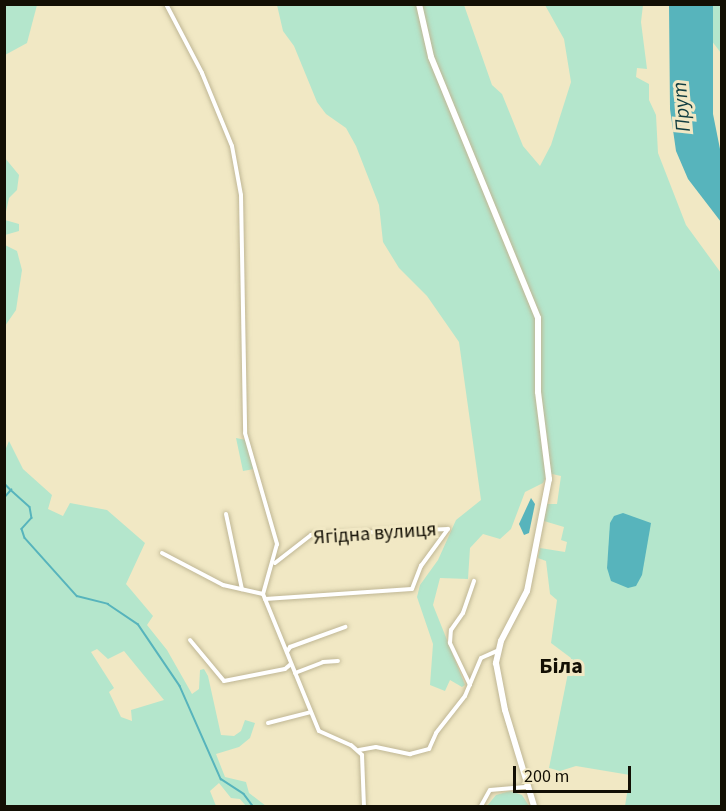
<!DOCTYPE html>
<html>
<head>
<meta charset="utf-8">
<style>
  body { margin:0 }
  #map { position:relative; width:726px; height:811px; overflow:hidden; background:#f1e8c4; font-family:"Source Sans 3",sans-serif }
  div>[style] { position:absolute }
  [style*='--x'] { left:calc(var(--x)*1px); top:calc(var(--y)*1px); width:calc(var(--w)*1px); rotate:calc(var(--a)*1deg) }
  .green>* { inset:0; background:#b4e6cc }
  .water>* { inset:0; background:#57b4bc }
  .stream>* { height:1.5px; margin:-0.75px; padding:0 0.75px; transform-origin:0.75px; border-radius:0.75px; background:#57b4bc }
  .roads { filter:drop-shadow(0 0 2px #bfb694) drop-shadow(0 0 2px #bfb694) }
  .street>* { height:4px; margin:-2px; padding:0 2px; transform-origin:2px; border-radius:2px; background:#fff }
  .secondary>* { height:6px; margin:-3px; padding:0 3px; transform-origin:3px; border-radius:3px; background:#fff }
  span { translate:-50% -50%; white-space:nowrap; text-align:center; line-height:1.15; -webkit-text-stroke:6px #f1e8c4; paint-order:stroke }
  .street-label { font-size:20px; color:#130f04 }
  .water-label { font-size:21px; color:#103d40; font-style:italic }
  .quarter-label { font-size:22px; color:#130f04; font-weight:700 }
  .frame { position:absolute; inset:0; border:6px solid #130f04; pointer-events:none }
  .scale { position:absolute; left:513px; top:766px; width:118px; height:27px; box-sizing:border-box; border:3px solid #130f04; border-top:0; padding-left:8px; font-size:18px; line-height:21px; white-space:nowrap; color:#130f04; -webkit-text-stroke:4px #f1e8c4; paint-order:stroke }
</style>
</head>
<body>
<div id="map">
  <div class="green">
    <i style="clip-path:polygon(5px 4px,37px 5px,27px 43px,5px 55px)"></i>
    <i style="clip-path:polygon(evenodd,277px 5px,464px 5px,492px 85px,502px 94px,523px 146px,540px 166px,551px 145px,571px 82px,564px 39px,545px 5px,643px 5px,641px 22px,647px 69px,637px 68px,636px 77px,649px 84px,649px 100px,656px 115px,658px 153px,686px 225px,721px 273px,721px 806px,625px 806px,630px 775px,576px 766px,560px 771px,549px 768px,571px 658px,551px 643px,557px 600px,550px 594px,546px 561px,538px 558px,540px 548px,565px 552px,567px 542px,561px 540px,564px 527px,544px 521px,547px 504px,557px 504px,561px 476px,548px 473px,543px 483px,525px 492px,511px 529px,500px 539px,483px 534px,470px 548px,468px 579px,440px 578px,433px 605px,465px 685px,462px 687px,450px 680px,445px 691px,430px 685px,433px 644px,417px 597px,420px 585px,438px 560px,456px 520px,481px 500px,459px 342px,427px 296px,399px 268px,383px 242px,379px 205px,356px 146px,346px 128px,326px 114px,317px 102px,294px 46px,283px 31px,277px 5px,609px 548px,642px 575px,607px 568px,609px 548px)"></i>
    <i style="clip-path:polygon(713px 5px,721px 5px,721px 53px,711px 40px)"></i>
    <i style="clip-path:polygon(5px 158px,19px 175px,17px 190px,9px 198px,5px 216px)"></i>
    <i style="clip-path:polygon(5px 220px,19px 224px,19px 231px,5px 235px)"></i>
    <i style="clip-path:polygon(5px 245px,17px 251px,22px 270px,16px 310px,5px 326px)"></i>
    <i style="clip-path:polygon(236px 438px,246px 440px,254px 469px,243px 471px)"></i>
    <i style="clip-path:polygon(evenodd,9px 441px,23px 469px,52px 495px,48px 509px,63px 516px,70px 503px,107px 510px,145px 543px,126px 584px,153px 616px,147px 625px,167px 650px,192px 694px,199px 689px,200px 670px,204px 669px,208px 676px,221px 735px,234px 736px,241px 731px,245px 720px,255px 723px,250px 738px,239px 747px,216px 754px,225px 777px,246px 782px,249px 793px,266px 806px,246px 806px,240px 799px,231px 798px,219px 783px,210px 791px,216px 806px,5px 806px,4px 453px,9px 441px,97px 649px,108px 659px,124px 651px,164px 700px,131px 710px,132px 721px,121px 717px,109px 692px,114px 688px,91px 652px,97px 649px)"></i>
    <i style="clip-path:polygon(510px 791px,522px 795px,529px 806px,487px 806px,496px 795px)"></i>
  </div>
  <div class="water">
    <i style="clip-path:polygon(669px 5px,713px 5px,713px 114px,721px 154px,721px 222px,688px 179px,676px 151px,670px 109px)"></i>
    <i style="clip-path:polygon(531px 498px,535px 504px,529px 533px,524px 535px,519px 524px)"></i>
    <i style="clip-path:polygon(623px 513px,651px 523px,642px 575px,636px 586px,628px 588px,611px 581px,607px 568px,610px 523px,614px 516px)"></i>
  </div>
  <div class="stream">
    <i style="--x:4;--y:483;--w:8;--a:45"></i>
    <i style="--x:4;--y:498;--w:11;--a:-49"></i>
    <i style="--x:11;--y:490;--w:25;--a:42"></i>
    <i style="--x:30;--y:507;--w:11;--a:80"></i>
    <i style="--x:32;--y:518;--w:15;--a:132"></i>
    <i style="--x:22;--y:529;--w:9;--a:72"></i>
    <i style="--x:25;--y:538;--w:78;--a:48.1"></i>
    <i style="--x:77;--y:596;--w:32;--a:14"></i>
    <i style="--x:108;--y:604;--w:36;--a:34"></i>
    <i style="--x:138;--y:624;--w:75;--a:55.9"></i>
    <i style="--x:180;--y:686;--w:102;--a:66.2"></i>
    <i style="--x:221;--y:779;--w:27;--a:33"></i>
    <i style="--x:244;--y:794;--w:15;--a:53"></i>
  </div>
  <div class="roads">
    <div class="street">
      <i style="--x:166;--y:4;--w:78;--a:62.4"></i>
      <i style="--x:202;--y:73;--w:79;--a:67.7"></i>
      <i style="--x:232;--y:146;--w:50;--a:79.6"></i>
      <i style="--x:241;--y:195;--w:238;--a:89"></i>
      <i style="--x:245;--y:433;--w:116;--a:73.9"></i>
      <i style="--x:277;--y:544;--w:52;--a:105.6"></i>
      <i style="--x:263;--y:594;--w:148;--a:67.8"></i>
      <i style="--x:319;--y:731;--w:35;--a:24"></i>
      <i style="--x:351;--y:745;--w:15;--a:42"></i>
      <i style="--x:362;--y:755;--w:51;--a:87.8"></i>
      <i style="--x:226;--y:514;--w:77;--a:78"></i>
      <i style="--x:162;--y:553;--w:69;--a:27.7"></i>
      <i style="--x:223;--y:585;--w:41;--a:12.7"></i>
      <i style="--x:275;--y:563;--w:46;--a:-37.9"></i>
      <i style="--x:311;--y:535;--w:137;--a:-2.5"></i>
      <i style="--x:265;--y:599;--w:147;--a:-3.9"></i>
      <i style="--x:412;--y:589;--w:25;--a:-69"></i>
      <i style="--x:421;--y:566;--w:46;--a:-53.9"></i>
      <i style="--x:190;--y:640;--w:53;--a:50.3"></i>
      <i style="--x:224;--y:681;--w:62;--a:-11.1"></i>
      <i style="--x:285;--y:669;--w:8;--a:-40"></i>
      <i style="--x:287;--y:652;--w:6;--a:-59"></i>
      <i style="--x:290;--y:647;--w:59;--a:-20"></i>
      <i style="--x:295;--y:673;--w:30;--a:-21"></i>
      <i style="--x:323;--y:662;--w:15;--a:-4"></i>
      <i style="--x:470;--y:685;--w:47;--a:-115.5"></i>
      <i style="--x:450;--y:643;--w:13;--a:-86"></i>
      <i style="--x:451;--y:630;--w:21;--a:-55"></i>
      <i style="--x:463;--y:613;--w:34;--a:-71"></i>
      <i style="--x:268;--y:723;--w:44;--a:-14.3"></i>
      <i style="--x:359;--y:750;--w:17;--a:-10"></i>
      <i style="--x:376;--y:747;--w:35;--a:12"></i>
      <i style="--x:410;--y:754;--w:20;--a:-15"></i>
      <i style="--x:429;--y:749;--w:17;--a:-66"></i>
      <i style="--x:436;--y:733;--w:47;--a:-51.9"></i>
      <i style="--x:465;--y:696;--w:41;--a:-67.2"></i>
      <i style="--x:481;--y:658;--w:17;--a:-24"></i>
      <i style="--x:481;--y:806;--w:18;--a:-61"></i>
      <i style="--x:490;--y:790;--w:38;--a:-5"></i>
    </div>
    <div class="secondary">
      <i style="--x:419;--y:4;--w:54;--a:77.2"></i>
      <i style="--x:431;--y:57;--w:282;--a:67.7"></i>
      <i style="--x:538;--y:318;--w:74;--a:90"></i>
      <i style="--x:538;--y:392;--w:88;--a:82.8"></i>
      <i style="--x:549;--y:479;--w:114;--a:101.1"></i>
      <i style="--x:527;--y:591;--w:56;--a:117.5"></i>
      <i style="--x:501;--y:641;--w:23;--a:103"></i>
      <i style="--x:496;--y:663;--w:48;--a:79.2"></i>
      <i style="--x:505;--y:710;--w:100;--a:73.2"></i>
    </div>
  </div>
  <div class="street-label">
    <span style="left:375px;top:534px;rotate:-4deg">Ягідна вулиця</span>
  </div>
  <div class="water-label">
    <span style="left:681px;top:107px;rotate:-95deg">Прут</span>
  </div>
  <div class="quarter-label">
    <span style="left:561px;top:667px">Біла</span>
  </div>
  <div class="frame"></div>
  <div class="scale">200 m</div>
</div>
</body>
</html>
